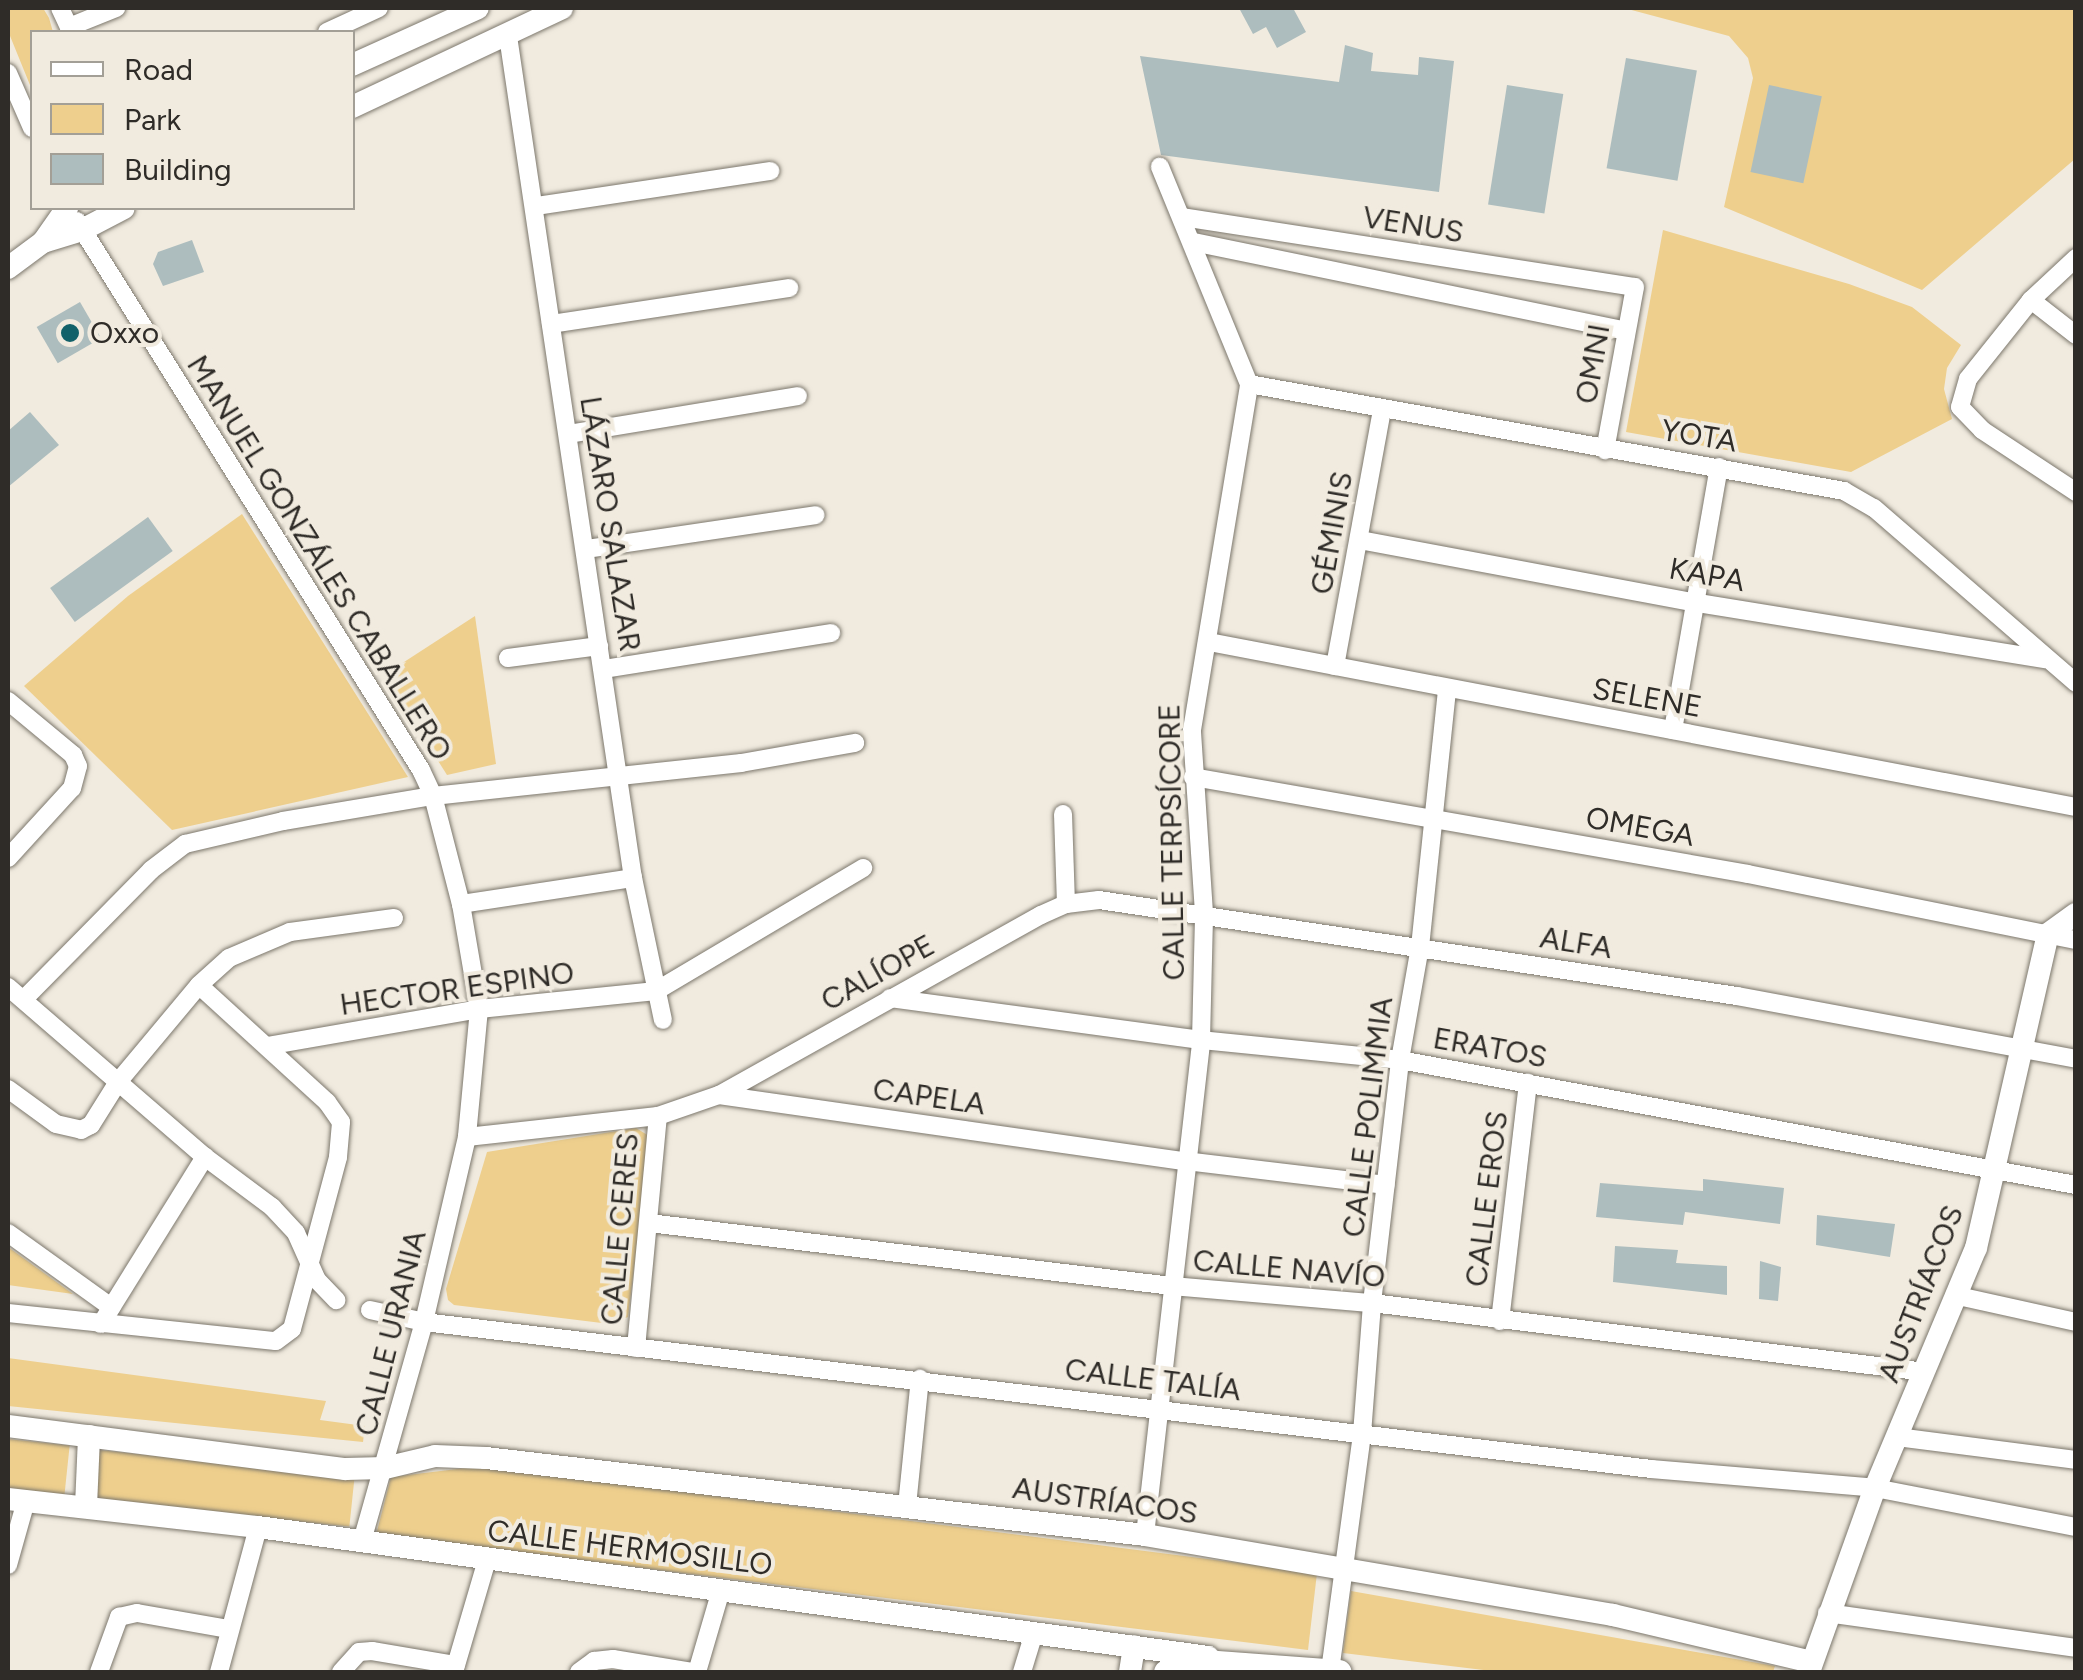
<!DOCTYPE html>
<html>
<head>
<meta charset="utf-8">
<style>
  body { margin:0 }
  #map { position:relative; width:2083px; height:1680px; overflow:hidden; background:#f1ebdf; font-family:Figtree,sans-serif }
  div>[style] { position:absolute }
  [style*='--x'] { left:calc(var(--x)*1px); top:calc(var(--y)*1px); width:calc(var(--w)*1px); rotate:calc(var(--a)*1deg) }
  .green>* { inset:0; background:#eecf8d; transform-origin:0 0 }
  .building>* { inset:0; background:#adbdbe; transform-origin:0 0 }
  .roads { filter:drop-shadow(0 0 2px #7c776c) drop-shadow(0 0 2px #7c776c) }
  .minor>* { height:18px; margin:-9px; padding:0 9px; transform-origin:9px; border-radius:9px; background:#fff }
  .tertiary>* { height:22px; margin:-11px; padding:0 11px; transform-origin:11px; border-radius:11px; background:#fff }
  .secondary>* { height:25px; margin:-12.5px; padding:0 12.5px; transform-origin:12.5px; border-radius:12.5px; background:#fff }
  .dots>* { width:28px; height:28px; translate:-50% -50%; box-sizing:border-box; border:5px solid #f1ebdf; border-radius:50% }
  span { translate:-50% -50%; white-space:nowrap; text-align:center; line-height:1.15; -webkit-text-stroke:8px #f1ebdf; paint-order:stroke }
  .street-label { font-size:30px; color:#2f2c28 }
  .poi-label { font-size:30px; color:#2f2c28 }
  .left { translate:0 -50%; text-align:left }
  .frame { position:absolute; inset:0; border:10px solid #2f2c28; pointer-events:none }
  .legend { position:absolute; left:30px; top:30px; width:325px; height:180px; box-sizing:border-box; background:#f1ebdf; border:2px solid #a39f96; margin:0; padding:12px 18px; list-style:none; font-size:30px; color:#2f2c28 }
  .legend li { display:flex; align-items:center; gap:20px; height:50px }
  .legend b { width:50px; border:2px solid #a39f96 }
</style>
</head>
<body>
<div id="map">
  <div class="green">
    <i style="clip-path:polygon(8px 8px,43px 8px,49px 18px,53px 32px,32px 32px,32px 90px,8px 31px)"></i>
    <i style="clip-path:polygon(1624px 8px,2075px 8px,2075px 159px,1922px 290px,1724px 207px,1753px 78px,1748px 58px,1729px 36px)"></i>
    <i style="clip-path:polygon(1663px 230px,1849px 284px,1912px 307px,1961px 345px,1947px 368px,1944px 389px,1952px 419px,1851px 472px,1626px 432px)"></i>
    <i style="clip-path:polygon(242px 514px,408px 777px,172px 830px,24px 686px,128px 596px)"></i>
    <i style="clip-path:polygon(475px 616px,496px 764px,447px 775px,384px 675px)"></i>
    <i style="clip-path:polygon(636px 1128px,649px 1136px,649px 1144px,628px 1317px,610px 1324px,454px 1305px,448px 1300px,446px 1289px,487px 1152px)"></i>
    <i style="clip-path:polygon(8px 1247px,73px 1294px,8px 1285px)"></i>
    <i style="clip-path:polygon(8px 1358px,326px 1401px,320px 1420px,365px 1426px,363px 1442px,8px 1406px)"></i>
    <i style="left:8px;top:1439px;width:62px;height:51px;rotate:6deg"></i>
    <i style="left:99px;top:1450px;width:257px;height:50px;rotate:6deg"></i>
    <i style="clip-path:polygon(482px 1466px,1317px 1573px,1308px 1650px,376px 1535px,391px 1477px)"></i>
    <i style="clip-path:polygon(1351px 1591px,1775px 1666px,1773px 1672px,1500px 1672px,1343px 1653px)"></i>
  </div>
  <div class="building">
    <i style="clip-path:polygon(1239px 8px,1293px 8px,1306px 32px,1277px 48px,1266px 27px,1253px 34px)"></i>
    <i style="clip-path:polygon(1345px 45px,1373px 53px,1371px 71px,1418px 75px,1419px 57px,1454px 61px,1439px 192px,1161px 155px,1140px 56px,1339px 82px)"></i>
    <i style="left:1626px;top:58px;width:72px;height:112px;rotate:10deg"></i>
    <i style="left:1507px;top:85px;width:57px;height:121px;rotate:9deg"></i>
    <i style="left:1769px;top:85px;width:54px;height:89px;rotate:12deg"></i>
    <i style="clip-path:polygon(192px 240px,204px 272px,163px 286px,153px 264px,158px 252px)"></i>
    <i style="left:80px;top:302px;width:42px;height:50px;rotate:60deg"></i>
    <i style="clip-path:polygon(30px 412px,59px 445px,8px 487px,8px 431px)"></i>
    <i style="left:148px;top:517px;width:42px;height:121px;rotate:54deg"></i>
    <i style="clip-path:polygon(1703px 1179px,1784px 1188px,1780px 1224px,1685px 1212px,1683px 1225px,1596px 1217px,1600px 1183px,1703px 1191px)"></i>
    <i style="clip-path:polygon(1817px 1215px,1895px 1224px,1890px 1257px,1816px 1245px)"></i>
    <i style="clip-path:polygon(1615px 1246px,1678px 1250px,1676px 1263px,1727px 1266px,1727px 1295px,1613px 1282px)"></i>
    <i style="clip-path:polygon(1760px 1261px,1781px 1267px,1778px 1301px,1759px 1299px)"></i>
  </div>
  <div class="roads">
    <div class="minor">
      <i style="--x:60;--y:8;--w:26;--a:65"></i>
      <i style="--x:69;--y:27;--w:51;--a:-22"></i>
      <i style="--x:327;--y:32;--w:57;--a:-24.8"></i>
      <i style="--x:508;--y:36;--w:851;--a:81.56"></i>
      <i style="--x:633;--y:878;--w:145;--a:78.1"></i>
      <i style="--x:8;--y:73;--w:60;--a:66.4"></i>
      <i style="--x:536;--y:206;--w:237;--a:-8.5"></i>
      <i style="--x:1182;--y:217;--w:458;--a:8.8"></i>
      <i style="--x:1635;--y:287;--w:166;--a:100.4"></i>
      <i style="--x:77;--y:221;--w:648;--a:57.93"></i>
      <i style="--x:421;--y:770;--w:29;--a:65"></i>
      <i style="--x:433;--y:796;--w:112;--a:75.5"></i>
      <i style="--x:461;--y:904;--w:107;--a:80.3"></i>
      <i style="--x:479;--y:1009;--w:129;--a:95.4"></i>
      <i style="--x:467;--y:1137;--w:190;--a:103.1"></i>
      <i style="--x:424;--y:1322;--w:228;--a:105.8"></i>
      <i style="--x:1193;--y:242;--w:442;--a:11.6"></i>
      <i style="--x:2076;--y:258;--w:62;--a:137"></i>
      <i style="--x:2031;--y:300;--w:101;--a:128.6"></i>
      <i style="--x:1968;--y:379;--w:29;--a:106"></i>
      <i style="--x:1960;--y:407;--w:32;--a:46"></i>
      <i style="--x:1982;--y:430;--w:113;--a:33.4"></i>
      <i style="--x:2031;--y:300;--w:57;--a:37.9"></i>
      <i style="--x:551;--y:324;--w:241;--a:-8.6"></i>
      <i style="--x:1249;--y:384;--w:605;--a:10.19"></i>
      <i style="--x:1844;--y:491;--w:34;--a:30"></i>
      <i style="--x:1874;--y:508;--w:267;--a:40.9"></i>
      <i style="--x:569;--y:434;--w:232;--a:-9.4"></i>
      <i style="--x:1360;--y:540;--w:344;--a:10.6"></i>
      <i style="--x:1698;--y:603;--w:351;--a:9.2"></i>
      <i style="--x:586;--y:549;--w:232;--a:-8.4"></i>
      <i style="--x:1209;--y:642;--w:883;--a:10.78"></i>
      <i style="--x:508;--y:658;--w:92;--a:-7.5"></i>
      <i style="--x:1335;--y:666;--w:260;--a:-79.6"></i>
      <i style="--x:604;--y:669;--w:230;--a:-9"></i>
      <i style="--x:8;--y:701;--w:85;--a:39.7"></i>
      <i style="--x:73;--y:755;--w:12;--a:66"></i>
      <i style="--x:78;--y:766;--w:23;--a:105"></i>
      <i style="--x:72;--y:788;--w:95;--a:132.4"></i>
      <i style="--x:1673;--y:730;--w:267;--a:-80.1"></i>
      <i style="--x:1193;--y:777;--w:563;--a:9.91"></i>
      <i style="--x:1748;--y:874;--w:335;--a:11.4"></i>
      <i style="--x:1063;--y:814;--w:90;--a:88.1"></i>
      <i style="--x:461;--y:904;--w:174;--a:-8.6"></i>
      <i style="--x:8;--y:987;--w:260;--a:40.8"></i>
      <i style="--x:205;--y:1157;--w:84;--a:36.7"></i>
      <i style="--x:272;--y:1207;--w:35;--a:47"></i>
      <i style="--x:296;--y:1233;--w:51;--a:65.9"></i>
      <i style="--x:317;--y:1280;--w:28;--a:46"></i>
      <i style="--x:890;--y:998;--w:314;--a:7.7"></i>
      <i style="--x:1201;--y:1040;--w:200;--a:5.7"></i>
      <i style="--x:1400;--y:1060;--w:687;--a:10.48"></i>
      <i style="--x:24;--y:999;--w:181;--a:-45.4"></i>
      <i style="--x:151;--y:870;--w:43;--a:-37.4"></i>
      <i style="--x:185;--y:844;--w:101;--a:-13.2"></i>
      <i style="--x:283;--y:821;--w:152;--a:-9.5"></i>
      <i style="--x:433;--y:796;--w:310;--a:-6.1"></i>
      <i style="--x:741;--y:763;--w:116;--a:-10"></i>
      <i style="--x:267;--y:1046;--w:215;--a:-9.9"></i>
      <i style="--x:479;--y:1009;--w:178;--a:-5.8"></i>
      <i style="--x:656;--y:991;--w:241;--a:-30.7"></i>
      <i style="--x:8;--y:1089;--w:59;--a:36.1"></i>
      <i style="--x:56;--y:1124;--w:26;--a:13"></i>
      <i style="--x:81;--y:1130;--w:11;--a:-27"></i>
      <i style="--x:91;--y:1125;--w:51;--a:-57.9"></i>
      <i style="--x:118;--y:1082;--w:126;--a:-50.1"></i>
      <i style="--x:199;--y:985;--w:40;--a:-42"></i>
      <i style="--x:229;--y:958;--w:66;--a:-23.1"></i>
      <i style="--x:290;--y:932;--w:105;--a:-7.7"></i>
      <i style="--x:719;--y:1095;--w:369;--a:-29.2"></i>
      <i style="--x:1041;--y:915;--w:27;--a:-24"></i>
      <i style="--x:1066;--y:904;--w:33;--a:-7"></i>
      <i style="--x:1099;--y:900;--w:645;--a:8.56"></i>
      <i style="--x:1737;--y:996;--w:345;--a:10.5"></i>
      <i style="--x:467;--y:1137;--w:192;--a:-6.3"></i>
      <i style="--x:658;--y:1116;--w:65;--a:-19"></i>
      <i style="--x:719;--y:1095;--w:471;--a:8.1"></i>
      <i style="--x:1185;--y:1161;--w:202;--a:6.8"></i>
      <i style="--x:649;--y:1223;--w:527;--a:6.87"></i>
      <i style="--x:1172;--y:1286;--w:201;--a:4.9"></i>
      <i style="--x:1372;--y:1303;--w:557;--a:7.11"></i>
      <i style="--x:8;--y:1233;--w:127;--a:35.7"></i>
      <i style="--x:1958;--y:1296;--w:121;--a:12.4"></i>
      <i style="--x:370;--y:1310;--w:55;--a:12.5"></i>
      <i style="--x:424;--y:1322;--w:1236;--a:6.83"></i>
      <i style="--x:1651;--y:1469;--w:225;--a:4.8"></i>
      <i style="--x:1875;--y:1488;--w:205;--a:11"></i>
      <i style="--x:8;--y:1313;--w:269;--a:6"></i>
      <i style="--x:276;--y:1341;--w:20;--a:-37"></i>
      <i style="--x:292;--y:1329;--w:178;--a:-75"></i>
      <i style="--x:338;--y:1157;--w:35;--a:-85"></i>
      <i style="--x:341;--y:1122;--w:24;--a:-125"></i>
      <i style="--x:327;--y:1102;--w:173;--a:-137.6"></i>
      <i style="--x:1500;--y:1321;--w:240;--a:-83.3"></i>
      <i style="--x:101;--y:1324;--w:197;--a:-58.1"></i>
      <i style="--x:636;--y:1348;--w:233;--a:-84.6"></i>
      <i style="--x:1897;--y:1437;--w:180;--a:7.3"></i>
      <i style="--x:907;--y:1506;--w:128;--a:-84.2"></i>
      <i style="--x:1145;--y:1535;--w:498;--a:-83.5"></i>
      <i style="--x:1201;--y:1040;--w:127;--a:-88.6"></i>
      <i style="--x:1204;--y:913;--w:183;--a:-93.8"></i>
      <i style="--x:1192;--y:730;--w:351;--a:-80.6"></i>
      <i style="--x:1249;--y:384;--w:235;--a:-112.3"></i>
      <i style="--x:8;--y:1565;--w:66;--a:-74.3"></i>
      <i style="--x:1827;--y:1613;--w:251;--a:8"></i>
      <i style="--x:1330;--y:1671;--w:239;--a:-82.3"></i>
      <i style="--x:1362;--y:1434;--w:131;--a:-85.6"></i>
      <i style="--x:1372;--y:1303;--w:245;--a:-83.4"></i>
      <i style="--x:1400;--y:1060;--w:115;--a:-80"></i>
      <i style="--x:1420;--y:947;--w:258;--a:-84"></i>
      <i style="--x:99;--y:1672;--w:59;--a:-70"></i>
      <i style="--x:119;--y:1617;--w:18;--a:-13"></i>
      <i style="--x:137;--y:1613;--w:92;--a:10"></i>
      <i style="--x:219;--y:1672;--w:150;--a:-74.9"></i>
      <i style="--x:341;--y:1672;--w:27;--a:-48"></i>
      <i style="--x:359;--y:1652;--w:13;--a:-4"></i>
      <i style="--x:372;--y:1651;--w:85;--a:9.5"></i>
      <i style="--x:454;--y:1672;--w:117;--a:-73.6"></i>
      <i style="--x:579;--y:1672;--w:19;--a:-36"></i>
      <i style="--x:594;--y:1661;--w:19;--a:-6"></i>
      <i style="--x:613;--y:1659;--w:80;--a:9.3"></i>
      <i style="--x:697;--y:1672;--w:85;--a:-73.7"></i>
      <i style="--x:1022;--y:1672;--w:41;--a:-72.9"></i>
    </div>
    <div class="tertiary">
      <i style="--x:352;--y:65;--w:138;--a:-24.3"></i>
      <i style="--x:352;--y:107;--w:232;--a:-25.2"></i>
      <i style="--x:43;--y:242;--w:42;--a:-54.8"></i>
      <i style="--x:8;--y:268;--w:44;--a:-36.6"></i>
      <i style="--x:43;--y:242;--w:41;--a:-17.1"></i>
      <i style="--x:82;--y:230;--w:47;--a:-27.6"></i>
      <i style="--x:8;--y:1426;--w:340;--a:7.3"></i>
      <i style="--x:345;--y:1469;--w:40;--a:-1.4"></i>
      <i style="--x:385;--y:1468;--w:51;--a:-13.5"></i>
      <i style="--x:435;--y:1456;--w:51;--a:2.2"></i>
      <i style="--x:486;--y:1458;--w:663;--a:6.66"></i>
      <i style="--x:1145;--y:1535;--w:475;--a:9.7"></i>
      <i style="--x:1613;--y:1615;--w:204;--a:13.3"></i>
      <i style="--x:8;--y:1499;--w:252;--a:6.4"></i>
      <i style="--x:258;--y:1527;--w:959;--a:7.79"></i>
      <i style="--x:86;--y:1506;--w:70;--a:-87.5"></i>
      <i style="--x:1130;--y:1672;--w:26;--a:-81"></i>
      <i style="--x:1809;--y:1672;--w:195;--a:-70.3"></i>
      <i style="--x:1875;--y:1488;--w:260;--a:-67.2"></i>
      <i style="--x:1976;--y:1248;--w:322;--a:-77.1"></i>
      <i style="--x:2048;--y:934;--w:34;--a:-36"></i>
    </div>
    <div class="secondary">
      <i style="--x:1166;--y:1672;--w:26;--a:-25"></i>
      <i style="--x:1190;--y:1661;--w:149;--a:4.2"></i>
    </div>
  </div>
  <div class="dots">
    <i style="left:70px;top:333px;background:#126169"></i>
  </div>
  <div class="street-label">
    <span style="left:1413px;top:225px;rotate:9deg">VENUS</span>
    <span style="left:1593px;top:364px;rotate:-80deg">OMNI</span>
    <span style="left:1699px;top:436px;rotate:9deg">YOTA</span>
    <span style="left:610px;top:524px;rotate:81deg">LÁZARO SALAZAR</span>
    <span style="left:1332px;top:533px;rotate:-80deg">GÉMINIS</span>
    <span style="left:319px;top:558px;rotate:58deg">MANUEL GONZÁLES CABALLERO</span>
    <span style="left:1707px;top:575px;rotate:10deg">KAPA</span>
    <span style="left:1647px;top:698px;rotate:10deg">SELENE</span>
    <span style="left:1640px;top:827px;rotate:10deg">OMEGA</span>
    <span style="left:1172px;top:842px;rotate:-91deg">CALLE TERPSÍCORE</span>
    <span style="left:1576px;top:943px;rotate:9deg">ALFA</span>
    <span style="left:878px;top:973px;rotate:-29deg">CALÍOPE</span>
    <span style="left:457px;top:989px;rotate:-8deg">HECTOR ESPINO</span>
    <span style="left:1490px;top:1048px;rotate:10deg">ERATOS</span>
    <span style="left:929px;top:1097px;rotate:8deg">CAPELA</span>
    <span style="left:1368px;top:1117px;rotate:-83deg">CALLE POLIMMIA</span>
    <span style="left:1487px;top:1199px;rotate:-83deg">CALLE EROS</span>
    <span style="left:620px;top:1229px;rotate:-85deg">CALLE CERES</span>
    <span style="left:1289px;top:1269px;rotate:5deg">CALLE NAVÍO</span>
    <span style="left:1921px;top:1294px;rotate:-69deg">AUSTRÍACOS</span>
    <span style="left:391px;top:1333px;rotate:-76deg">CALLE URANIA</span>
    <span style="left:1153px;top:1380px;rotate:7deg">CALLE TALÍA</span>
    <span style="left:1105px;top:1501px;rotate:8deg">AUSTRÍACOS</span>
    <span style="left:630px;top:1548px;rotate:7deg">CALLE HERMOSILLO</span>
  </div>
  <div class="poi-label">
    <span class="left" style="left:90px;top:333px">Oxxo</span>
  </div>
  <div class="frame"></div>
  <ul class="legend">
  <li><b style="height:12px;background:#fff"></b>Road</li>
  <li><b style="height:28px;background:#eecf8d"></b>Park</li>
  <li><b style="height:28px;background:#adbdbe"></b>Building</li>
  </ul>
</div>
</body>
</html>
